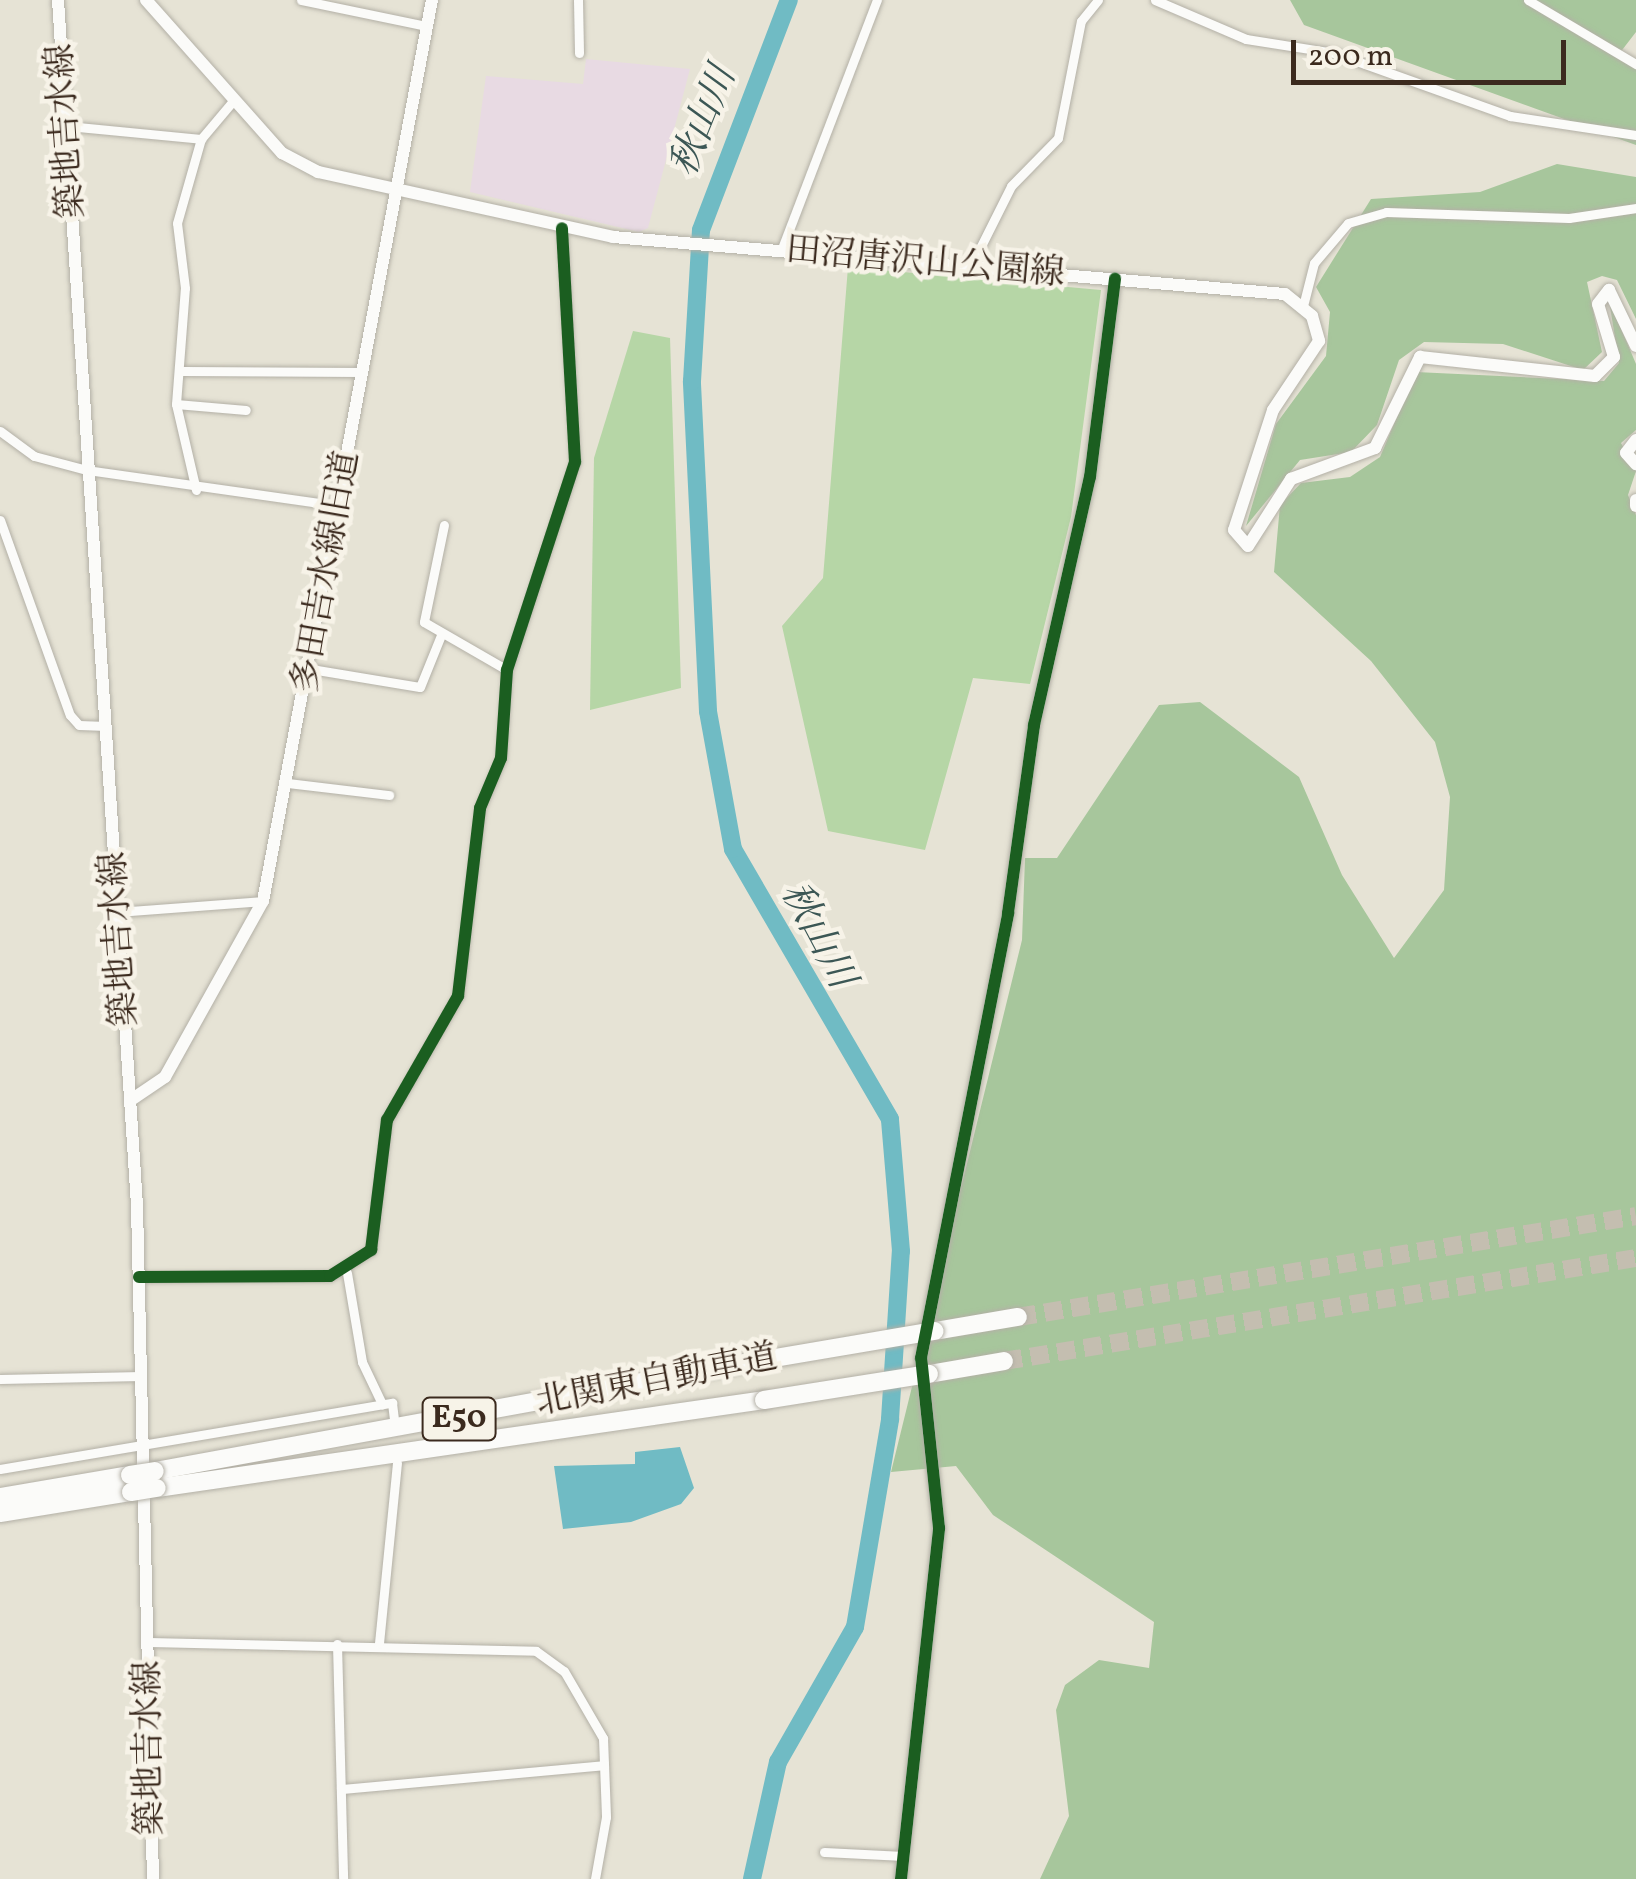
<!DOCTYPE html>
<html>
<head>
<meta charset="utf-8">
<style>
  body { margin:0 }
  #map { position:relative; width:1636px; height:1879px; overflow:hidden; background:#e6e3d5; font-family:Vollkorn,"Noto Serif JP",serif }
  div>[style] { position:absolute }
  [style*='--x'] { left:calc(var(--x)*1px); top:calc(var(--y)*1px); width:calc(var(--w)*1px); rotate:calc(var(--a)*1deg) }
  .built>* { inset:0; background:#e8dae3 }
  .green>* { inset:0; background:#b6d6a6 }
  .forest>* { inset:0; background:#a7c69c }
  .water>* { inset:0; background:#70bbc4 }
  .river>* { height:18px; margin:-9px; padding:0 9px; transform-origin:9px; border-radius:9px; background:#70bbc4 }
  .highway-tunnel>* { height:18px; margin-top:-9px; transform-origin:0; background:repeating-linear-gradient(90deg,#c4beb0 0 18px,transparent 0 27px) }
  .roads { filter:drop-shadow(0 0 2px #b3b0a6) drop-shadow(0 0 2px #b3b0a6) }
  .street>* { height:9px; margin:-4.5px; padding:0 4.5px; transform-origin:4.5px; border-radius:4.5px; background:#fbfbf9 }
  .secondary>* { height:12px; margin:-6px; padding:0 6px; transform-origin:6px; border-radius:6px; background:#fbfbf9 }
  .highway>* { height:18px; margin:-9px; padding:0 9px; transform-origin:9px; border-radius:9px; background:#fbfbf9 }
  .bridges { filter:drop-shadow(0 0 2px #b3b0a6) drop-shadow(0 0 2px #b3b0a6) }
  .highway-bridge>* { height:18px; margin:-9px; padding:0 9px; transform-origin:9px; border-radius:9px; background:#fbfbf9 }
  .cycleway>* { height:12px; margin:-6px; padding:0 6px; transform-origin:6px; border-radius:6px; background:#1b5e20 }
  span { translate:-50% -50%; white-space:nowrap; text-align:center; line-height:1.15; -webkit-text-stroke:9px #f7f3e8; paint-order:stroke }
  .shield-label span { padding:2px 8px; background:#f7f3e8; border:2px solid; border-radius:8px; -webkit-text-stroke-width:0 }
  .shield-label { font-size:32px; color:#3b2a1e; font-weight:700 }
  .street-label { font-size:35px; color:#3b2a1e }
  .water-label { font-size:38px; color:#3c5755; font-style:italic }
  .scale { position:absolute; left:1291px; top:40px; width:275px; height:45px; box-sizing:border-box; border:5px solid #3b2a1e; border-top:0; padding-left:12px; font-size:30px; line-height:35px; white-space:nowrap; color:#3b2a1e; -webkit-text-stroke:8px #f7f3e8; paint-order:stroke }
</style>
</head>
<body>
<div id="map">
  <div class="built">
    <i style="clip-path:polygon(586px 59px,690px 69px,648px 228px,639px 232px,470px 192px,486px 76px,583px 84px)"></i>
  </div>
  <div class="green">
    <i style="clip-path:polygon(848px 267px,1101px 290px,1071px 517px,1030px 684px,973px 678px,925px 850px,828px 831px,782px 626px,823px 578px)"></i>
    <i style="clip-path:polygon(633px 331px,670px 338px,681px 688px,590px 710px,594px 458px)"></i>
  </div>
  <div class="forest">
    <i style="clip-path:polygon(1290px 0,1636px 0,1636px 32px,1619px 54px,1636px 59px,1636px 145px,1304px 25px)"></i>
    <i style="clip-path:polygon(1557px 164px,1636px 177px,1636px 319px,1617px 280px,1602px 276px,1587px 282px,1602px 352px,1583px 370px,1503px 344px,1424px 342px,1399px 360px,1377px 425px,1351px 452px,1300px 460px,1246px 526px,1276px 424px,1326px 356px,1330px 312px,1316px 287px,1371px 199px,1480px 192px)"></i>
    <i style="clip-path:polygon(1609px 300px,1636px 364px,1636px 430px,1621px 443px,1636px 471px,1628px 495px,1636px 515px,1636px 1879px,1040px 1879px,1069px 1816px,1056px 1710px,1065px 1685px,1099px 1660px,1149px 1668px,1154px 1622px,993px 1515px,956px 1466px,891px 1472px,1022px 940px,1025px 858px,1057px 858px,1159px 705px,1200px 702px,1299px 777px,1342px 875px,1394px 958px,1444px 890px,1450px 797px,1435px 742px,1371px 661px,1274px 572px,1280px 505px,1301px 483px,1350px 477px,1380px 457px,1416px 372px,1604px 381px,1619px 363px)"></i>
  </div>
  <div class="water">
    <i style="clip-path:polygon(680px 1447px,694px 1488px,681px 1504px,631px 1522px,563px 1529px,554px 1466px,635px 1464px,635px 1452px)"></i>
  </div>
  <div class="river">
    <i style="--x:752;--y:1879;--w:120;--a:-77.5"></i>
    <i style="--x:778;--y:1762;--w:155;--a:-60.3"></i>
    <i style="--x:855;--y:1627;--w:211;--a:-80.4"></i>
    <i style="--x:890;--y:1419;--w:168;--a:-86.3"></i>
    <i style="--x:901;--y:1251;--w:132;--a:-94.8"></i>
    <i style="--x:890;--y:1119;--w:312;--a:-120.2"></i>
    <i style="--x:733;--y:849;--w:140;--a:-100.3"></i>
    <i style="--x:708;--y:711;--w:330;--a:-92.8"></i>
    <i style="--x:692;--y:381;--w:151;--a:-86.6"></i>
    <i style="--x:701;--y:230;--w:246;--a:-69.1"></i>
  </div>
  <div class="highway-tunnel">
    <i style="--x:1018;--y:1317;--w:626;--a:-9.28"></i>
    <i style="--x:1004;--y:1361;--w:640;--a:-9.26"></i>
  </div>
  <div class="roads">
    <div class="street">
      <i style="--x:301;--y:0;--w:129;--a:11.7"></i>
      <i style="--x:578;--y:0;--w:53;--a:88.9"></i>
      <i style="--x:1155;--y:0;--w:99;--a:23.2"></i>
      <i style="--x:1246;--y:39;--w:89;--a:9"></i>
      <i style="--x:1334;--y:53;--w:187;--a:19.7"></i>
      <i style="--x:1510;--y:116;--w:127;--a:8.6"></i>
      <i style="--x:1528;--y:0;--w:126;--a:30.7"></i>
      <i style="--x:67;--y:126;--w:135;--a:5.5"></i>
      <i style="--x:781;--y:251;--w:269;--a:-69.1"></i>
      <i style="--x:971;--y:266;--w:89;--a:-63.4"></i>
      <i style="--x:1011;--y:186;--w:67;--a:-45.6"></i>
      <i style="--x:1058;--y:138;--w:119;--a:-78.9"></i>
      <i style="--x:1081;--y:21;--w:27;--a:-51"></i>
      <i style="--x:1303;--y:306;--w:44;--a:-75.7"></i>
      <i style="--x:1314;--y:263;--w:52;--a:-49.6"></i>
      <i style="--x:1348;--y:223;--w:40;--a:-16"></i>
      <i style="--x:1386;--y:212;--w:183;--a:1.9"></i>
      <i style="--x:1569;--y:218;--w:68;--a:-8.5"></i>
      <i style="--x:183;--y:371;--w:179;--a:0.3"></i>
      <i style="--x:176;--y:404;--w:70;--a:4.9"></i>
      <i style="--x:0;--y:431;--w:42;--a:36.3"></i>
      <i style="--x:34;--y:456;--w:55;--a:14.8"></i>
      <i style="--x:87;--y:470;--w:255;--a:8.1"></i>
      <i style="--x:196;--y:490;--w:88;--a:-103.1"></i>
      <i style="--x:176;--y:404;--w:116;--a:-85.6"></i>
      <i style="--x:185;--y:288;--w:65;--a:-97"></i>
      <i style="--x:177;--y:223;--w:87;--a:-74.1"></i>
      <i style="--x:201;--y:139;--w:48;--a:-50"></i>
      <i style="--x:0;--y:520;--w:207;--a:70.3"></i>
      <i style="--x:70;--y:715;--w:13;--a:48"></i>
      <i style="--x:79;--y:725;--w:27;--a:2"></i>
      <i style="--x:444;--y:525;--w:99;--a:101.7"></i>
      <i style="--x:424;--y:622;--w:96;--a:30"></i>
      <i style="--x:311;--y:669;--w:110;--a:9.4"></i>
      <i style="--x:420;--y:687;--w:56;--a:-68"></i>
      <i style="--x:288;--y:783;--w:102;--a:6.8"></i>
      <i style="--x:118;--y:912;--w:145;--a:-4.3"></i>
      <i style="--x:347;--y:1273;--w:90;--a:80.4"></i>
      <i style="--x:362;--y:1362;--w:47;--a:64.5"></i>
      <i style="--x:139;--y:1277;--w:191;--a:-0.3"></i>
      <i style="--x:330;--y:1276;--w:49;--a:-32.4"></i>
      <i style="--x:371;--y:1250;--w:131;--a:-83"></i>
      <i style="--x:387;--y:1120;--w:143;--a:-60.2"></i>
      <i style="--x:458;--y:996;--w:189;--a:-83.3"></i>
      <i style="--x:480;--y:808;--w:54;--a:-67.2"></i>
      <i style="--x:501;--y:758;--w:88;--a:-86.1"></i>
      <i style="--x:507;--y:670;--w:219;--a:-71.9"></i>
      <i style="--x:575;--y:462;--w:234;--a:-93.2"></i>
      <i style="--x:0;--y:1379;--w:141;--a:-1.2"></i>
      <i style="--x:0;--y:1469;--w:398;--a:-9.6"></i>
      <i style="--x:392;--y:1403;--w:16;--a:83"></i>
      <i style="--x:149;--y:1642;--w:387;--a:1.3"></i>
      <i style="--x:536;--y:1651;--w:34;--a:36"></i>
      <i style="--x:564;--y:1671;--w:78;--a:59.8"></i>
      <i style="--x:603;--y:1738;--w:79;--a:87.8"></i>
      <i style="--x:606;--y:1817;--w:63;--a:100.1"></i>
      <i style="--x:379;--y:1643;--w:181;--a:-84.3"></i>
      <i style="--x:337;--y:1644;--w:235;--a:88.5"></i>
      <i style="--x:341;--y:1789;--w:264;--a:-5.2"></i>
      <i style="--x:824;--y:1852;--w:80;--a:2.9"></i>
    </div>
    <div class="secondary">
      <i style="--x:58;--y:0;--w:1209;--a:86.25"></i>
      <i style="--x:137;--y:1206;--w:673;--a:88.64"></i>
      <i style="--x:146;--y:0;--w:205;--a:48.4"></i>
      <i style="--x:282;--y:153;--w:41;--a:27.8"></i>
      <i style="--x:318;--y:172;--w:302;--a:12.4"></i>
      <i style="--x:613;--y:237;--w:674;--a:4.85"></i>
      <i style="--x:1285;--y:294;--w:35;--a:39"></i>
      <i style="--x:1312;--y:316;--w:26;--a:74"></i>
      <i style="--x:1319;--y:341;--w:83;--a:123.7"></i>
      <i style="--x:1273;--y:410;--w:126;--a:108"></i>
      <i style="--x:1234;--y:530;--w:21;--a:49"></i>
      <i style="--x:1248;--y:546;--w:80;--a:-57.3"></i>
      <i style="--x:1291;--y:479;--w:90;--a:-20.3"></i>
      <i style="--x:1375;--y:448;--w:102;--a:-63.7"></i>
      <i style="--x:1420;--y:357;--w:176;--a:6.2"></i>
      <i style="--x:1595;--y:376;--w:27;--a:-45"></i>
      <i style="--x:1614;--y:357;--w:55;--a:-106.8"></i>
      <i style="--x:1598;--y:304;--w:18;--a:-52"></i>
      <i style="--x:1609;--y:290;--w:62;--a:64.3"></i>
      <i style="--x:1636;--y:440;--w:16;--a:128"></i>
      <i style="--x:1626;--y:453;--w:15;--a:48"></i>
      <i style="--x:1636;--y:500;--w:6;--a:90"></i>
      <i style="--x:131;--y:1100;--w:41;--a:-34.1"></i>
      <i style="--x:165;--y:1077;--w:201;--a:-60.9"></i>
      <i style="--x:263;--y:901;--w:917;--a:-79.38"></i>
      <i style="--x:901;--y:1879;--w:353;--a:-83.8"></i>
      <i style="--x:939;--y:1528;--w:171;--a:-96"></i>
      <i style="--x:921;--y:1358;--w:453;--a:-78.9"></i>
      <i style="--x:1008;--y:913;--w:190;--a:-82.1"></i>
      <i style="--x:1034;--y:725;--w:254;--a:-77.3"></i>
      <i style="--x:1090;--y:477;--w:200;--a:-82.8"></i>
    </div>
    <div class="highway">
      <i style="--x:935;--y:1331;--w:84;--a:-9.6"></i>
      <i style="--x:929;--y:1374;--w:76;--a:-9.8"></i>
      <i style="--x:155;--y:1471;--w:618;--a:-10.35"></i>
      <i style="--x:157;--y:1488;--w:613;--a:-8.25"></i>
      <i style="--x:0;--y:1497;--w:132;--a:-9.6"></i>
      <i style="--x:0;--y:1513;--w:133;--a:-9.1"></i>
    </div>
  </div>
  <div class="bridges">
    <div class="highway-bridge">
      <i style="--x:763;--y:1360;--w:174;--a:-9.6"></i>
      <i style="--x:764;--y:1400;--w:167;--a:-9"></i>
      <i style="--x:130;--y:1475;--w:25;--a:-9"></i>
      <i style="--x:131;--y:1492;--w:26;--a:-9"></i>
    </div>
  </div>
  <div class="cycleway">
    <i style="--x:139;--y:1277;--w:191;--a:-0.3"></i>
    <i style="--x:330;--y:1276;--w:49;--a:-32.4"></i>
    <i style="--x:371;--y:1250;--w:131;--a:-83"></i>
    <i style="--x:387;--y:1120;--w:143;--a:-60.2"></i>
    <i style="--x:458;--y:996;--w:189;--a:-83.3"></i>
    <i style="--x:480;--y:808;--w:54;--a:-67.2"></i>
    <i style="--x:501;--y:758;--w:88;--a:-86.1"></i>
    <i style="--x:507;--y:670;--w:219;--a:-71.9"></i>
    <i style="--x:575;--y:462;--w:234;--a:-93.2"></i>
    <i style="--x:901;--y:1879;--w:353;--a:-83.8"></i>
    <i style="--x:939;--y:1528;--w:171;--a:-96"></i>
    <i style="--x:921;--y:1358;--w:453;--a:-78.9"></i>
    <i style="--x:1008;--y:913;--w:190;--a:-82.1"></i>
    <i style="--x:1034;--y:725;--w:254;--a:-77.3"></i>
    <i style="--x:1090;--y:477;--w:200;--a:-82.8"></i>
  </div>
  <div class="shield-label">
    <span style="left:459px;top:1419px">E50</span>
  </div>
  <div class="street-label">
    <span style="left:67px;top:131px;rotate:-94deg">築地吉水線</span>
    <span style="left:925px;top:263px;rotate:5deg">田沼唐沢山公園線</span>
    <span style="left:327px;top:572px;rotate:-80deg">多田吉水線旧道</span>
    <span style="left:120px;top:939px;rotate:-94deg">築地吉水線</span>
    <span style="left:657px;top:1381px;rotate:-11deg">北関東自動車道</span>
    <span style="left:150px;top:1748px;rotate:-91deg">築地吉水線</span>
  </div>
  <div class="water-label">
    <span style="left:705px;top:122px;rotate:-68deg">秋山川</span>
    <span style="left:816px;top:936px;rotate:62deg">秋山川</span>
  </div>
  <div class="scale">200 m</div>
</div>
</body>
</html>
